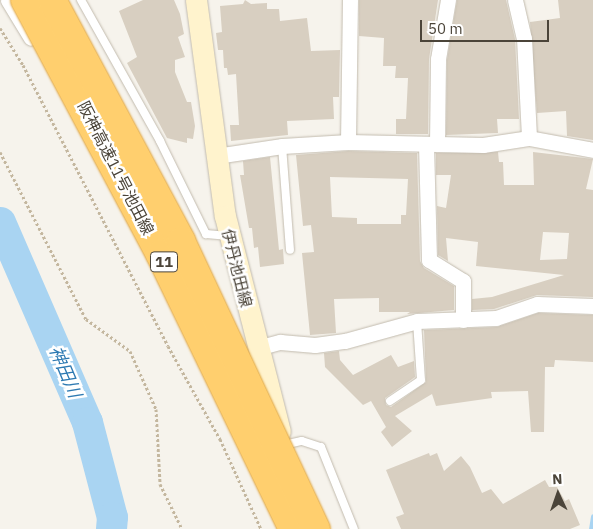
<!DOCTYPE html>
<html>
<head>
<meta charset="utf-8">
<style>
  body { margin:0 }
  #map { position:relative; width:593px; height:529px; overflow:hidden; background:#f6f3ec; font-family:"IBM Plex Sans","Noto Sans JP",sans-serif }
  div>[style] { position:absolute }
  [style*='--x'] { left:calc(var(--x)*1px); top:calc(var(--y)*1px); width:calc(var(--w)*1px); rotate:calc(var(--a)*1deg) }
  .stream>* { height:5px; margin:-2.5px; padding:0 2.5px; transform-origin:2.5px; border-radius:2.5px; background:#a9d4f2 }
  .river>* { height:31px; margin:-15.5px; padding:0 15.5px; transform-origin:15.5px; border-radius:15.5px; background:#a9d4f2 }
  .building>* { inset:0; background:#d8cfc1 }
  .path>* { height:3px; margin-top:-1.5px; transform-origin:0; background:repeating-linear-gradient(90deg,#c4b79f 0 2.5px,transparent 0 5px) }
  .roads { filter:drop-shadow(0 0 1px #c2bbae) drop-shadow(0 0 1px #c2bbae) }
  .service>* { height:8px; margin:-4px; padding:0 4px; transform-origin:4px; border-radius:4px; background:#fff }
  .minor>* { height:15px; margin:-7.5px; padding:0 7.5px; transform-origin:7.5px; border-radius:7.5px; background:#fff }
  .secondary>* { height:21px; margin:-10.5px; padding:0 10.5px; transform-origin:10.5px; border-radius:10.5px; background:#fff3cd }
  .bridges { filter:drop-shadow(0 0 1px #e0a43c) drop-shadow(0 0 1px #e0a43c) }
  .motorway-bridge>* { height:28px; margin:-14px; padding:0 14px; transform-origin:14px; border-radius:14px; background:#ffcf6e }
  span { translate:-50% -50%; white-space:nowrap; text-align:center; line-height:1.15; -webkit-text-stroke:5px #fff; paint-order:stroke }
  .shield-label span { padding:1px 4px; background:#fff; border:1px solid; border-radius:4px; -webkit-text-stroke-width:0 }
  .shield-label { font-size:15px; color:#4b4439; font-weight:700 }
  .street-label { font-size:16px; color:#4b4439 }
  .water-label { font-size:18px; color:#2e7ab2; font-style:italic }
  .north { position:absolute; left:533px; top:469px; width:50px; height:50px; -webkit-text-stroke:4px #fff; paint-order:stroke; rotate:357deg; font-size:14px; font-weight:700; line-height:20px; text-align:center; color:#4b4439 }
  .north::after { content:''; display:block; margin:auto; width:18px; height:22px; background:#4b4439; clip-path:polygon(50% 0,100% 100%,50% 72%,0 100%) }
  .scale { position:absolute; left:420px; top:20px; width:129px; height:22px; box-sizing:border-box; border:2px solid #4b4439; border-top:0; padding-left:6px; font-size:15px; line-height:18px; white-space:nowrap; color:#4b4439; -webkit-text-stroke:4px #fff; paint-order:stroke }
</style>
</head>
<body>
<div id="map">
  <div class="stream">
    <i style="--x:591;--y:529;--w:13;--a:-81"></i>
  </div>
  <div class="river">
    <i style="--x:0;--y:222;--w:218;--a:66.5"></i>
    <i style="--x:87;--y:422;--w:98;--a:75.3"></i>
    <i style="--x:112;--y:517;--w:12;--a:95"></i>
  </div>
  <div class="building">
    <i style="clip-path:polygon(143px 0,174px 0,180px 14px,184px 34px,178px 37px,185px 57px,175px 60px,175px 72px,187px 102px,191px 102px,195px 126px,193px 139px,187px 138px,187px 143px,167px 138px,127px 63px,137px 57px,119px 11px)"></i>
    <i style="clip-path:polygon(245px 0,251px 4px,267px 3px,267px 9px,279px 9px,280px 21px,307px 18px,311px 51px,340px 50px,339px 97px,333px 97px,334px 119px,287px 121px,288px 135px,231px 141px,230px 125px,239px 125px,236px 74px,228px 75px,227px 68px,224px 68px,223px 50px,218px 50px,216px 33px,222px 32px,220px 6px,243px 4px)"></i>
    <i style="clip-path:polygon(359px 0,438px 0,429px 59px,428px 134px,396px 134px,396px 119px,406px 119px,408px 78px,395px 78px,396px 66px,383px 66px,384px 38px,359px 36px)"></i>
    <i style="clip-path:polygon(457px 0,506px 0,515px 39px,519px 119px,497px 119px,498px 133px,446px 135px,447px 60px)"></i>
    <i style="clip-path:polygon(558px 0,593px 0,593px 140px,567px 136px,566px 111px,537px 113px,530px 22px,560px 18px)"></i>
    <i style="clip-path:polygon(evenodd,348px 151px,417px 153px,420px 261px,424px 268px,454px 286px,454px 310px,407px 314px,410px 312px,379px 312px,379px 298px,334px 299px,336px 333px,310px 335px,302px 253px,314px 252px,311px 225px,303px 226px,296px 155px,348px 151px,330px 177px,408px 179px,406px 215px,401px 215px,401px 224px,357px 224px,357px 218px,332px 217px,330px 177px)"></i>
    <i style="clip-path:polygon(evenodd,498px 152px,499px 162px,503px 162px,504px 185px,534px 185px,533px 152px,593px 159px,586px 189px,593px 190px,593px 297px,537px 295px,494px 309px,472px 310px,472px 299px,492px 297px,564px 275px,476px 266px,478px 242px,446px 238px,448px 261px,438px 255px,437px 206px,446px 208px,451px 175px,436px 175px,436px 153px,498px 152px,543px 232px,569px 233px,567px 259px,540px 260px,543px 232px)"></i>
    <i style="clip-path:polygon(270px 157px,279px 250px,283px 249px,284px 264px,260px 267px,258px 247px,254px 248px,252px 228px,249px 228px,240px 175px,244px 175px,243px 161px)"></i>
    <i style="clip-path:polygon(538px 313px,593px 315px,593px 362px,555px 360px,554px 367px,545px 367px,544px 432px,531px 432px,528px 391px,491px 392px,492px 398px,436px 406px,432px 394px,395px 416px,412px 431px,392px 447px,381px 432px,386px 427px,371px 401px,363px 405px,325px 367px,324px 353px,339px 351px,340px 360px,353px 375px,391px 355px,398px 367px,414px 361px,415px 377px,385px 398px,386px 405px,391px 407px,426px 382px,424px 330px,497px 327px)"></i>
    <i style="clip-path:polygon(429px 453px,430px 456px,437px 453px,444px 471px,461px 456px,470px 467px,482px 493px,491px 489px,503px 504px,545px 480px,549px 487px,557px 487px,565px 501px,569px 499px,580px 525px,570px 529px,401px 529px,396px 517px,404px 514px,386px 470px)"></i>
  </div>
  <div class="path">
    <i style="--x:0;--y:28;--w:44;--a:58.1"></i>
    <i style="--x:23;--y:65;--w:316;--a:62.7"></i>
    <i style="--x:168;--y:346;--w:107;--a:60.8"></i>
    <i style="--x:220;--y:439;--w:99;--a:65.5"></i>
    <i style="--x:0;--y:152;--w:188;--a:62.8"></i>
    <i style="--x:86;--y:319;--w:54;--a:36"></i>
    <i style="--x:130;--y:351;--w:64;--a:65.9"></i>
    <i style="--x:156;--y:409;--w:75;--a:86.9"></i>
    <i style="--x:160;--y:484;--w:50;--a:63.9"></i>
  </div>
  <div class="roads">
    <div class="service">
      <i style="--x:81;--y:0;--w:162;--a:60.7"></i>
      <i style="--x:160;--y:141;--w:104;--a:63.7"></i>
      <i style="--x:206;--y:234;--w:23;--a:5"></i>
      <i style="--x:282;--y:146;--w:104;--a:85.6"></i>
      <i style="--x:390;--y:401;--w:37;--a:-34"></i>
      <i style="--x:421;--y:380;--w:59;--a:-93.9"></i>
      <i style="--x:284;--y:445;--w:18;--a:-13"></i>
      <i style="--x:302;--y:441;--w:20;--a:18"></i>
      <i style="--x:321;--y:447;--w:88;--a:68.1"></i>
    </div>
    <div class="minor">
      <i style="--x:8;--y:0;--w:44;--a:58.8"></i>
      <i style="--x:515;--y:0;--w:39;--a:77"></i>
      <i style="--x:524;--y:38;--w:100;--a:87.1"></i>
      <i style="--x:348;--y:142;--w:142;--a:-89.2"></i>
      <i style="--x:426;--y:144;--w:116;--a:88.5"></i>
      <i style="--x:429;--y:260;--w:40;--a:32"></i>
      <i style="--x:463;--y:281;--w:39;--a:90"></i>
      <i style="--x:437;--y:144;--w:85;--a:-89.3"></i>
      <i style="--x:438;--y:59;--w:60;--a:-80.4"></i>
      <i style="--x:216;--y:156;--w:67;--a:-8.6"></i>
      <i style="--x:282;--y:146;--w:66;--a:-3.5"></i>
      <i style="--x:348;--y:142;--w:135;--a:1.3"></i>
      <i style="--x:483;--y:145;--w:47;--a:-8.7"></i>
      <i style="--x:529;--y:138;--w:65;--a:10.6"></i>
      <i style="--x:257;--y:348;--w:24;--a:-15"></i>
      <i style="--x:280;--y:342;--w:35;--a:5"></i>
      <i style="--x:315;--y:345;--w:30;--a:-8"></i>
      <i style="--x:345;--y:341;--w:75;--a:-15.5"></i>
      <i style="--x:417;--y:321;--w:79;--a:-2.2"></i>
      <i style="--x:496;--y:318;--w:43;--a:-18.9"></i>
      <i style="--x:537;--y:304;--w:56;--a:2"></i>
    </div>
    <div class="secondary">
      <i style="--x:196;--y:0;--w:218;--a:82.4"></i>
      <i style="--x:225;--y:216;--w:222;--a:75.7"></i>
    </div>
  </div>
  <div class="bridges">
    <div class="motorway-bridge">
      <i style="--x:25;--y:0;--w:288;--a:62"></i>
      <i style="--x:160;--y:254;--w:305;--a:64.2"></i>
      <i style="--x:52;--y:0;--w:273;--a:61.8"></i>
      <i style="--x:181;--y:241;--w:318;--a:64.9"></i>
    </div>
  </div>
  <div class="shield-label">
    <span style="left:164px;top:262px">11</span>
  </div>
  <div class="street-label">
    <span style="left:116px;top:168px;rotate:63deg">阪神高速11号池田線</span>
    <span style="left:237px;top:268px;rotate:76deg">伊丹池田線</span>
  </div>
  <div class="water-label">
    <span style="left:65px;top:372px;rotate:67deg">神田川</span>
  </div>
  <div class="north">N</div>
  <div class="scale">50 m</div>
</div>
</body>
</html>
